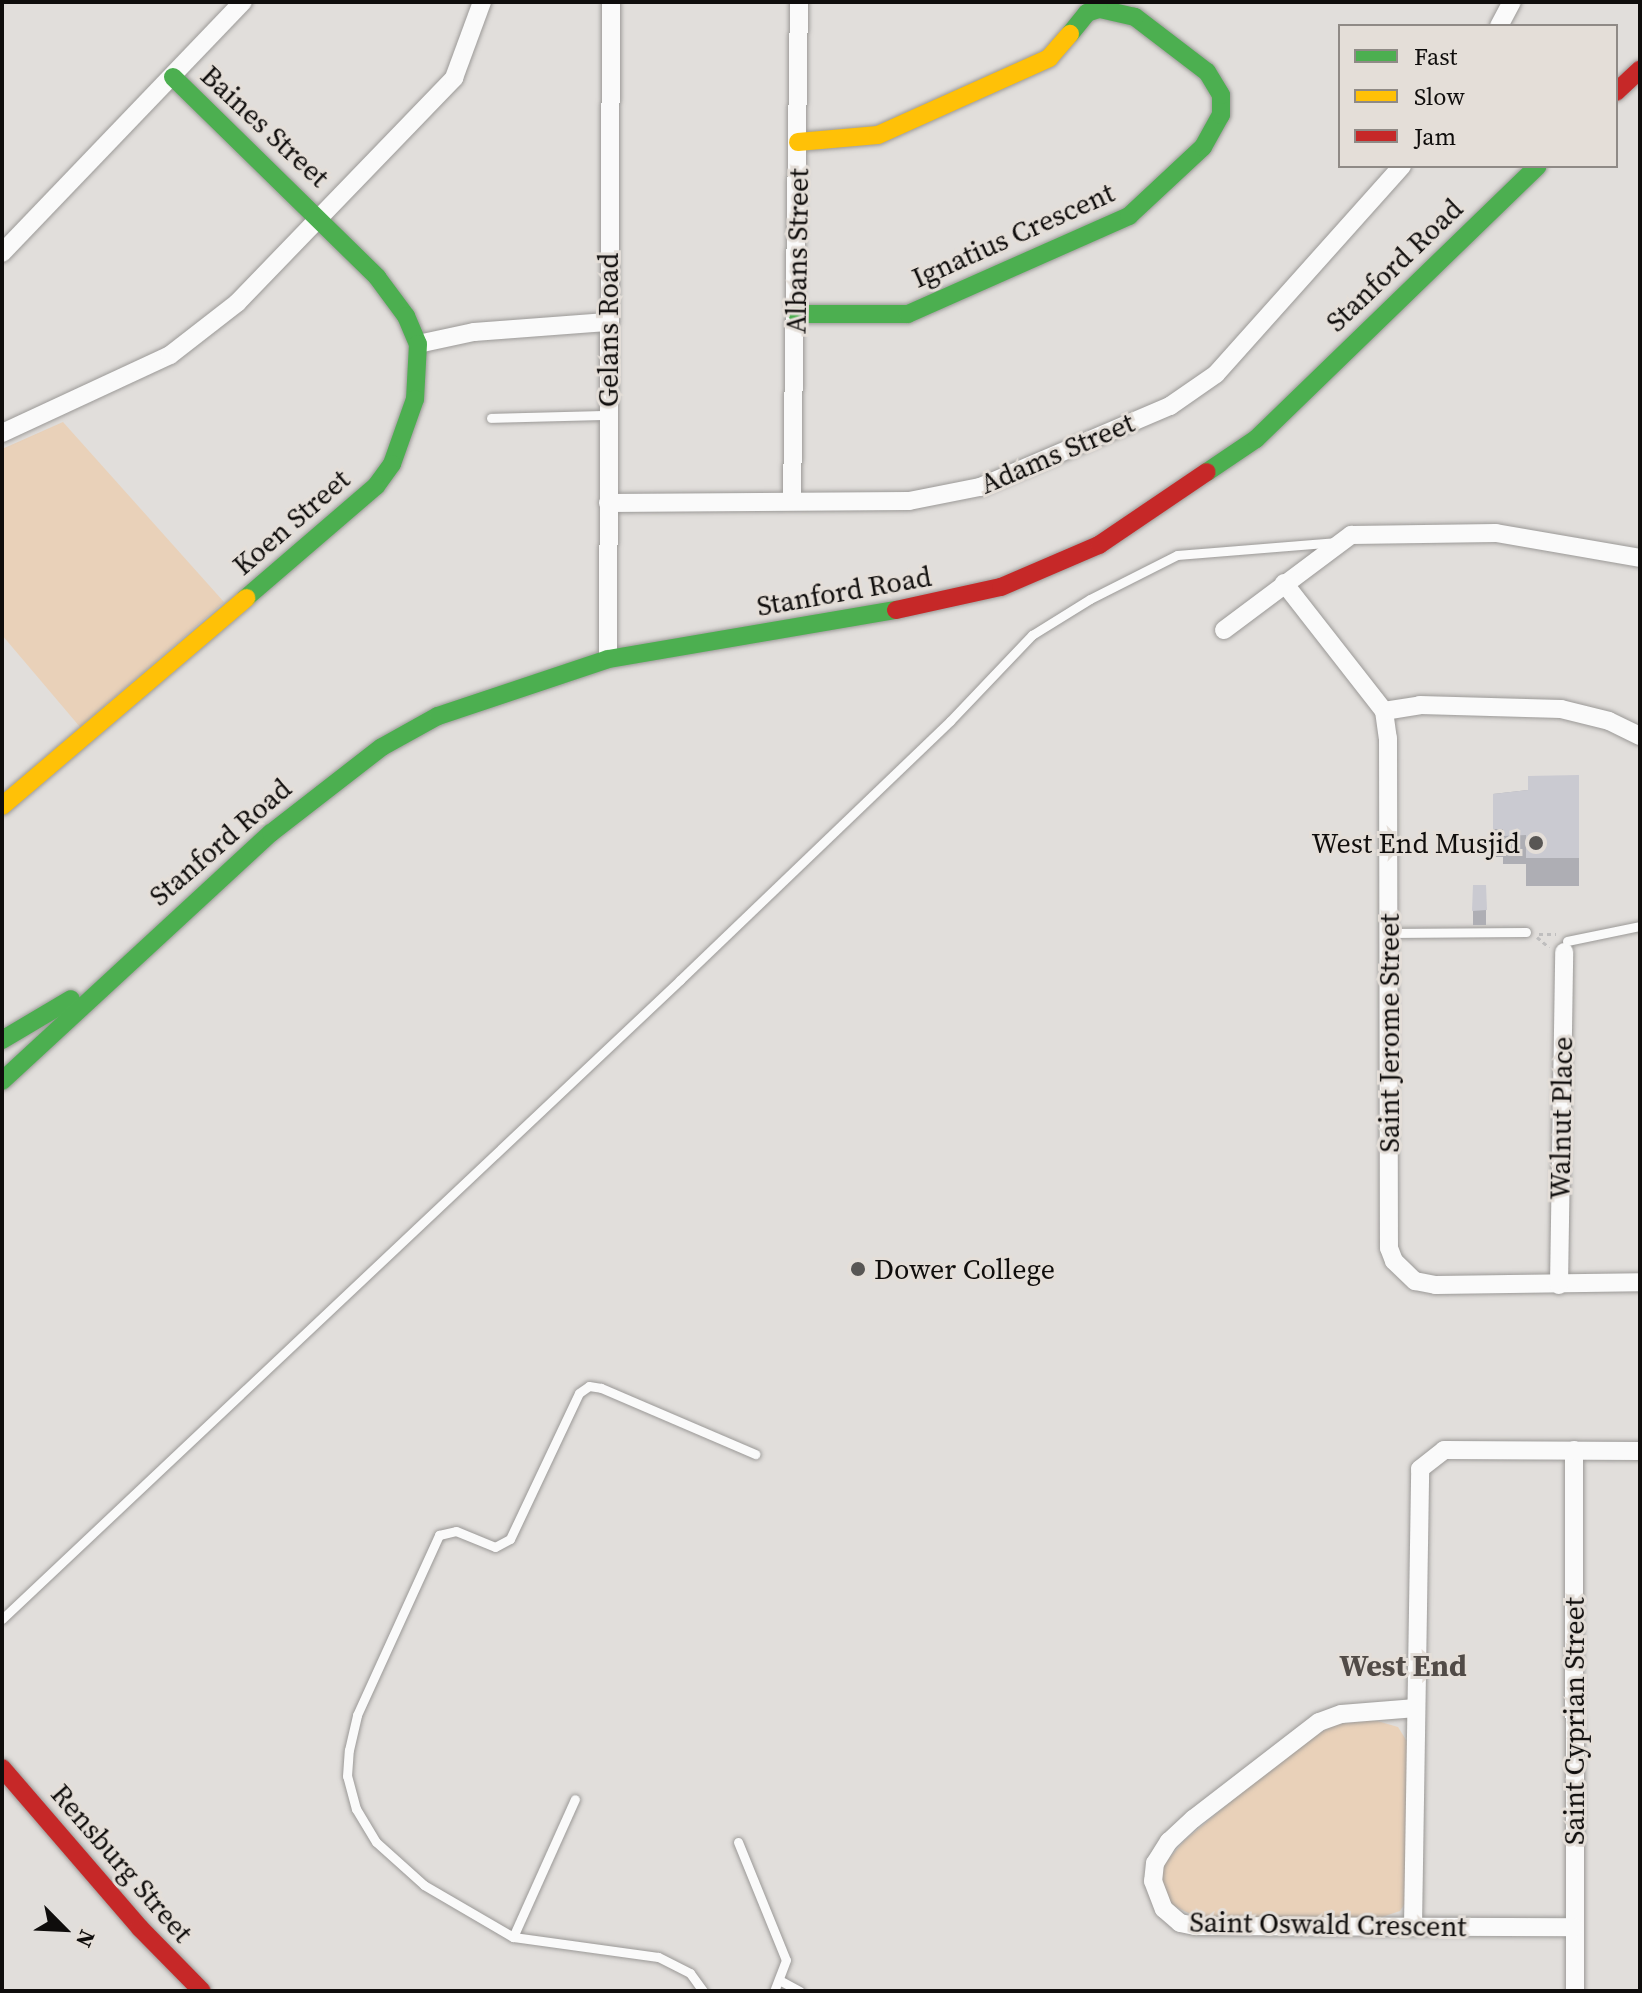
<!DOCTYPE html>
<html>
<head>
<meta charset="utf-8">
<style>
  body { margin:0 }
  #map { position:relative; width:1642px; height:1993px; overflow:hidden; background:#e1dedb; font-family:"Source Serif 4",serif }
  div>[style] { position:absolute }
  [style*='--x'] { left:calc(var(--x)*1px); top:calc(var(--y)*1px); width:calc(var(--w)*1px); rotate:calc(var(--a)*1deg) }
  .green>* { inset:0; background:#e9d1b9 }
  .path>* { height:3px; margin-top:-1.5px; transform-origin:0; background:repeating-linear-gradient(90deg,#bfbebe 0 4px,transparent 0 8px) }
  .roads { filter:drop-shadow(0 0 2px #9b9997) drop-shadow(0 0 2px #9b9997) }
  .lane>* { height:9px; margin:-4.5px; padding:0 4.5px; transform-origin:4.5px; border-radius:4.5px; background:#fafafa }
  .street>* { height:18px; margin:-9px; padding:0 9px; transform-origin:9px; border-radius:9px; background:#fafafa }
  .fast>* { height:18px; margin:-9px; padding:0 9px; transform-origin:9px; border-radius:9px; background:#4caf50 }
  .slow>* { height:18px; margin:-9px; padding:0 9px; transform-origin:9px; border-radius:9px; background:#ffc107 }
  .jam>* { height:18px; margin:-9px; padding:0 9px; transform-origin:9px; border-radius:9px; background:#c62828 }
  .wall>* { inset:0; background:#aeaeb4; transform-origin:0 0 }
  .building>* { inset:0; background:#cacad1 }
  .dots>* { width:22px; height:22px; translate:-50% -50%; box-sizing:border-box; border:4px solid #e4ded8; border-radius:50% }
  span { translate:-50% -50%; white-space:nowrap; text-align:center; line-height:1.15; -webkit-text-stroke:6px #e4ded8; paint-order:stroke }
  .street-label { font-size:28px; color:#0f0d0c }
  .poi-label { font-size:28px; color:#0f0d0c }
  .right { translate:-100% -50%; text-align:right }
  .left { translate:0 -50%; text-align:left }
  .neighbourhood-label { font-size:30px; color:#514b47; font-weight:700 }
  .frame { position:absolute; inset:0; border:4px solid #0f0d0c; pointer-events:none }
  .legend { position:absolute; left:1338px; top:24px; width:280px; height:144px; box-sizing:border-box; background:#e4ded8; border:2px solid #8f8a86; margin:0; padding:10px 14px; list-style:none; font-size:24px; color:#0f0d0c }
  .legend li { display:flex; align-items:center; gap:16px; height:40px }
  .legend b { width:40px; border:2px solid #8f8a86 }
  .north { position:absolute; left:24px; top:1889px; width:80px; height:80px; -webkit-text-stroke:6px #e4ded8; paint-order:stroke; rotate:114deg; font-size:22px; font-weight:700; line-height:32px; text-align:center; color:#0f0d0c }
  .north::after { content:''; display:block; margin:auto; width:28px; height:36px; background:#0f0d0c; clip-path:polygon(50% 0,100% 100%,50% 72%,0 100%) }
</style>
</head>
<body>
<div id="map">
  <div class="green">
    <i style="clip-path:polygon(63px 422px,224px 602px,80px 727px,2px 635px,2px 449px)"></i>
    <i style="clip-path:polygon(1374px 1720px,1398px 1727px,1408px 1743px,1405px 1903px,1400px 1911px,1379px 1918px,1198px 1918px,1169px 1903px,1161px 1887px,1163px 1866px,1184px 1841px,1304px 1740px,1338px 1724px)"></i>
  </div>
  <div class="path">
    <i style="--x:1539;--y:934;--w:17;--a:0"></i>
    <i style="--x:1537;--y:937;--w:16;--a:40"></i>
  </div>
  <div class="roads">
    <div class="lane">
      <i style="--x:491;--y:418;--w:117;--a:-1.5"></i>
      <i style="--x:1389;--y:933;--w:137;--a:-0.4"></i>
      <i style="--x:1567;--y:941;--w:75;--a:-11.6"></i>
      <i style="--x:2;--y:1619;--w:932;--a:-43.3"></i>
      <i style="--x:680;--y:980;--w:374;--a:-43.8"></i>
      <i style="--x:950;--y:721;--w:119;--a:-46.4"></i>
      <i style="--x:1032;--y:635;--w:68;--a:-31.8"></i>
      <i style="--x:1090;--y:599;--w:97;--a:-26.8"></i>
      <i style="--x:1177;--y:555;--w:161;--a:-4.6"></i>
      <i style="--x:738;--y:1842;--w:127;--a:67.9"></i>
      <i style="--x:786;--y:1960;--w:33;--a:111"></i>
      <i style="--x:513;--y:1937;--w:151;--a:-65.8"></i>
      <i style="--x:781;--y:1981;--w:21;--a:28"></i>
      <i style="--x:703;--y:1991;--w:22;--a:-126"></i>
      <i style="--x:690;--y:1973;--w:36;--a:-153"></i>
      <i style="--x:658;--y:1957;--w:146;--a:-172.1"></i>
      <i style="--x:513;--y:1937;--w:103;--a:-149.7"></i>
      <i style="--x:424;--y:1885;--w:64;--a:-138.1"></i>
      <i style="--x:376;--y:1842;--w:39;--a:-121"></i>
      <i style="--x:356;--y:1809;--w:34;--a:-105"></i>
      <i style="--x:347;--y:1776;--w:26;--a:-86"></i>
      <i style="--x:349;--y:1750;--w:36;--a:-77"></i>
      <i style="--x:357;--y:1715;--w:198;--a:-65.5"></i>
      <i style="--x:439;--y:1535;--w:17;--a:-13"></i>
      <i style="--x:456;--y:1531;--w:42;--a:22.3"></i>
      <i style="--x:495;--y:1547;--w:17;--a:-28"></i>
      <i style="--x:510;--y:1539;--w:161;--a:-64.7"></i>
      <i style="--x:579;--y:1393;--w:12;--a:-35"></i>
      <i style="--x:589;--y:1386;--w:12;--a:9"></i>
      <i style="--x:601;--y:1388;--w:168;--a:23.2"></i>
    </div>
    <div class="street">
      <i style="--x:1499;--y:26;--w:27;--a:-62"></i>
      <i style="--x:2;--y:253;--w:348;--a:-46.2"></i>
      <i style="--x:418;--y:344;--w:57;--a:-12.1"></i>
      <i style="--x:474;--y:332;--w:133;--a:-4.3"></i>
      <i style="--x:2;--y:433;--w:185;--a:-24.9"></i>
      <i style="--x:170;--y:355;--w:85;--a:-37.8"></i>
      <i style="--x:237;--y:303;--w:313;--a:-46"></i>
      <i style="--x:454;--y:78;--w:81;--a:-69.8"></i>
      <i style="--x:792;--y:500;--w:498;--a:-89.2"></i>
      <i style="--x:608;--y:503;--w:301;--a:-0.4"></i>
      <i style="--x:909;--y:501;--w:72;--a:-11.2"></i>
      <i style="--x:980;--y:487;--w:207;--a:-23.1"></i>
      <i style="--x:1170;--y:406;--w:56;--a:-34.8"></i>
      <i style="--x:1216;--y:374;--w:279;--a:-48.2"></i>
      <i style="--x:1284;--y:583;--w:162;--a:52"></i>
      <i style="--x:1384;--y:711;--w:27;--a:82"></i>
      <i style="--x:1388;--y:738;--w:510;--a:89.89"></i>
      <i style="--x:1389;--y:1248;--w:14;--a:69"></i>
      <i style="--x:1394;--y:1261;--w:29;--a:44"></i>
      <i style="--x:1415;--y:1281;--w:21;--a:11"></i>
      <i style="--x:1436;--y:1285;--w:204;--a:-0.8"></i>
      <i style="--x:1224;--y:630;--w:159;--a:-36.8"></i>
      <i style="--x:1351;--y:535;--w:145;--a:-0.8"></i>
      <i style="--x:1496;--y:533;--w:146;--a:9.8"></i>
      <i style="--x:608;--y:659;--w:657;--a:-89.74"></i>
      <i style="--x:1384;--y:711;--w:36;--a:-9"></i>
      <i style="--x:1420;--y:705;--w:141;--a:1.6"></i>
      <i style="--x:1561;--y:709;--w:49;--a:14"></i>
      <i style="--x:1609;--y:721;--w:34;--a:26"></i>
      <i style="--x:1559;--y:1285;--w:333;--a:-89.1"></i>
      <i style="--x:1574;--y:1450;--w:541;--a:89.89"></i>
      <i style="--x:1416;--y:1708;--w:75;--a:175.4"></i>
      <i style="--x:1341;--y:1714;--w:23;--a:160"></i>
      <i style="--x:1319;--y:1722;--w:159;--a:142.4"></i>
      <i style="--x:1193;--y:1819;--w:33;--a:137"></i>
      <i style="--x:1169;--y:1841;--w:26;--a:122"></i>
      <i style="--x:1155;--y:1863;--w:18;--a:96"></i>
      <i style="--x:1153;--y:1881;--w:30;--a:69"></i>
      <i style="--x:1164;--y:1909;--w:21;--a:41"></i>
      <i style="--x:1180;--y:1923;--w:15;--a:11"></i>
      <i style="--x:1195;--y:1926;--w:379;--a:0.2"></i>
      <i style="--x:1413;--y:1927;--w:458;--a:-89.1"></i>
      <i style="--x:1420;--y:1469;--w:31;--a:-38"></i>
      <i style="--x:1444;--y:1450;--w:196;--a:0.3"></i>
    </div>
    <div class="fast">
      <i style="--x:173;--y:77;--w:286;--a:44.4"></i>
      <i style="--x:377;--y:277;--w:49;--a:53.4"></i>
      <i style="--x:406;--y:316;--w:30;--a:67"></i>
      <i style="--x:418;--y:344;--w:55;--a:93.1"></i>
      <i style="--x:415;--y:399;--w:69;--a:109.5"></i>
      <i style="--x:392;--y:464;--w:27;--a:126"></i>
      <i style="--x:376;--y:486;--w:172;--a:139.3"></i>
      <i style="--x:797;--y:314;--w:111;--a:0"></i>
      <i style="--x:908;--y:314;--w:242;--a:-23.9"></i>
      <i style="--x:1129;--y:216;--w:101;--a:-43"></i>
      <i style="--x:1203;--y:147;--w:37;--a:-61"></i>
      <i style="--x:1221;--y:115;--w:20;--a:-90"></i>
      <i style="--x:1221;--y:95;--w:27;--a:-121"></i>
      <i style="--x:1207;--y:72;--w:91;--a:-142.6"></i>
      <i style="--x:1135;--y:17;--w:37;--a:-167"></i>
      <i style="--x:1099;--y:9;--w:13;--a:162"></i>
      <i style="--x:1087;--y:13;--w:27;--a:129"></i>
      <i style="--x:1207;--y:472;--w:59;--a:-34"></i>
      <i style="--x:1256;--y:439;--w:392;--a:-44.1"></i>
      <i style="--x:2;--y:1040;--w:80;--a:-30.7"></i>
      <i style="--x:2;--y:1081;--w:366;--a:-42.7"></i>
      <i style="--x:271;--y:833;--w:140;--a:-37.8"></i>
      <i style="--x:382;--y:747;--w:64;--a:-29"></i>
      <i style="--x:438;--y:716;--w:179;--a:-18.5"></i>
      <i style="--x:608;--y:659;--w:292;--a:-9.7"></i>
    </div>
    <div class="slow">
      <i style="--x:798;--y:142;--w:80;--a:-5"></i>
      <i style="--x:878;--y:135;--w:188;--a:-24.2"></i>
      <i style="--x:1049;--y:58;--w:32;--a:-49"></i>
      <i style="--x:2;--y:806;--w:321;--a:-40.4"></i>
    </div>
    <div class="jam">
      <i style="--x:1616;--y:92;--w:33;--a:-43"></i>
      <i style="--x:896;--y:610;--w:107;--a:-12.4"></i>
      <i style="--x:1001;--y:587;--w:107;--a:-23.2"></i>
      <i style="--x:1099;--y:545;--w:130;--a:-34.1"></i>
      <i style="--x:2;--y:1768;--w:211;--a:49.2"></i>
      <i style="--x:140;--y:1928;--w:88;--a:45.5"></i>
    </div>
  </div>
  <div class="wall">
    <i style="clip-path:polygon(1579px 775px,1579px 886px,1526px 886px,1526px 864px,1503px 864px,1503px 857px,1493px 857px,1493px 794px,1528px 790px)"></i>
    <i style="left:1473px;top:885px;width:13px;height:40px"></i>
  </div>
  <div class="building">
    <i style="clip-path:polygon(1579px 775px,1579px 858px,1526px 858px,1526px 835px,1503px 836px,1503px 829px,1493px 829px,1493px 794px,1528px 790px,1528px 776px)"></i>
    <i style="clip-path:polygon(1473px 885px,1486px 885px,1487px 910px,1472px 911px)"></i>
  </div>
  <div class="dots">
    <i style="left:1536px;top:843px;background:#585654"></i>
    <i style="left:858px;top:1269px;background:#585654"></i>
  </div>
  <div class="street-label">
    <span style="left:265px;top:126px;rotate:43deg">Baines Street</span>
    <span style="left:1013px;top:235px;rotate:-24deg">Ignatius Crescent</span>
    <span style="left:797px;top:251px;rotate:-89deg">Albans Street</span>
    <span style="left:1394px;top:265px;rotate:-44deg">Stanford Road</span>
    <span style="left:608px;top:330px;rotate:-90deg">Gelans Road</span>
    <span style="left:1057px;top:453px;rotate:-23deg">Adams Street</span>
    <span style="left:291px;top:522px;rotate:-41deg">Koen Street</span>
    <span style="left:844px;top:591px;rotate:-10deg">Stanford Road</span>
    <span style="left:220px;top:842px;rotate:-41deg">Stanford Road</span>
    <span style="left:1389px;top:1033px;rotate:-90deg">Saint Jerome Street</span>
    <span style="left:1561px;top:1118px;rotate:-89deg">Walnut Place</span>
    <span style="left:1574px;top:1721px;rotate:-90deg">Saint Cyprian Street</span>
    <span style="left:122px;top:1863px;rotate:49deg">Rensburg Street</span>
    <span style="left:1328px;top:1924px;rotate:1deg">Saint Oswald Crescent</span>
  </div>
  <div class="poi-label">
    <span class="right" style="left:1520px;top:843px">West End Musjid</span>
    <span class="left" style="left:874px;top:1269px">Dower College</span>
  </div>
  <div class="neighbourhood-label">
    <span style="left:1403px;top:1666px">West End</span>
  </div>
  <div class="frame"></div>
  <ul class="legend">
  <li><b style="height:10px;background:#4caf50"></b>Fast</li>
  <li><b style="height:10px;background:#ffc107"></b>Slow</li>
  <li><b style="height:10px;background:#c62828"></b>Jam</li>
  </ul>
  <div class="north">N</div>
</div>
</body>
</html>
